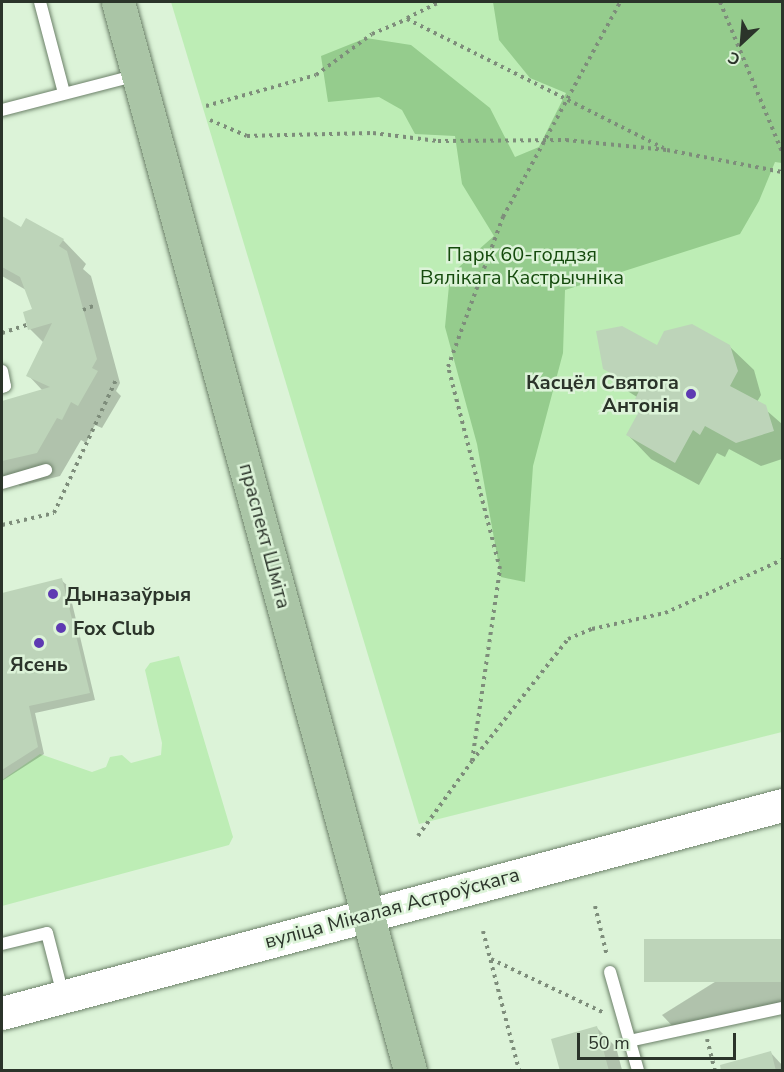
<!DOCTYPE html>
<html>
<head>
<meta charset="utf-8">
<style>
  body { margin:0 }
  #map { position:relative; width:784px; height:1072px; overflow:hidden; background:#dcf3d8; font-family:"Nunito Sans",sans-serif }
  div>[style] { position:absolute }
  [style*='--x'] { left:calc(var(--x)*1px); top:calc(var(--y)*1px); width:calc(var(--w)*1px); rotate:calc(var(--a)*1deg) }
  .green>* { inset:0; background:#bdedb5 }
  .forest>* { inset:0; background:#95cc8d }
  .shadow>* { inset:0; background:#0003 }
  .building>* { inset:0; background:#bdd4b9; transform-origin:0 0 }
  .path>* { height:4px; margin-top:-2px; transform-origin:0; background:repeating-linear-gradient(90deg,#7e8d7b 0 3px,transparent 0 7.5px) }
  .roads { filter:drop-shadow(0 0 2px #6c8169) drop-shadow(0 0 2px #6c8169) }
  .lane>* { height:12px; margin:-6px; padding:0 6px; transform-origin:6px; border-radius:6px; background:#fff }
  .secondary>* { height:33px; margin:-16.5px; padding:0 16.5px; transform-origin:16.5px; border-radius:16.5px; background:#fff }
  .primary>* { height:33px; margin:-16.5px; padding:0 16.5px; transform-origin:16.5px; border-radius:16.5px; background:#aac5a6 }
  .dots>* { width:16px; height:16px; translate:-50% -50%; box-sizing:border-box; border:3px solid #dcf3d8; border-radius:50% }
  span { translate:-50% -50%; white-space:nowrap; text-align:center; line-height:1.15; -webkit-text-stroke:5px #dcf3d8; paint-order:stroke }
  .park-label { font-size:20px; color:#144a0c }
  .poi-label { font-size:20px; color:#2b342a; font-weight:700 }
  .right { translate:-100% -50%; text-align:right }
  .left { translate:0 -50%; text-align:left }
  .street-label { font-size:20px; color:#2b342a }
  .frame { position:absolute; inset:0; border:3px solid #2b342a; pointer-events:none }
  .north { position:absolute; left:712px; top:12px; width:60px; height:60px; -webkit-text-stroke:4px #dcf3d8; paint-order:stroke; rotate:206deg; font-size:16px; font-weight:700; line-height:24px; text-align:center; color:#2b342a }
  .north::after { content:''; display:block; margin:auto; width:21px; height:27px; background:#2b342a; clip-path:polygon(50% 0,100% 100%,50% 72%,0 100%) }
  .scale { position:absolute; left:577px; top:1033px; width:159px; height:27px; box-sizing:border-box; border:3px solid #2b342a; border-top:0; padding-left:8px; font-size:18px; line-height:21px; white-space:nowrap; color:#2b342a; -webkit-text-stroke:4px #dcf3d8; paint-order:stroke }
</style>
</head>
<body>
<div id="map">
  <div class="green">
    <i style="clip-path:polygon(171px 2px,782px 2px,782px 732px,419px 824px)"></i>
    <i style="clip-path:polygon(179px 656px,233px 837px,229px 845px,2px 906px,2px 780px,40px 754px,92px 772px,106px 767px,110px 757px,122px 755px,131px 763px,161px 755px,162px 743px,145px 670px,150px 663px)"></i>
  </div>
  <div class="forest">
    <i style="clip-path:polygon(493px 2px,782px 2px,782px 163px,775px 162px,759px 201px,740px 234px,565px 290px,563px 353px,533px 466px,525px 582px,501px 577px,477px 444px,445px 327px,450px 275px,494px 236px,462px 184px,455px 136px,415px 134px,402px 110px,379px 97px,328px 102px,321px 56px,366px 38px,411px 45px,490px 108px,515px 157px,539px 147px,566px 93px,530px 78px,499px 40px)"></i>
  </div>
  <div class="shadow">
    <i style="clip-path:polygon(2px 218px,22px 229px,63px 240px,86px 264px,83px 269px,91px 276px,120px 383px,116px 391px,121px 396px,102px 428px,95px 425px,86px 443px,81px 440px,60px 476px,20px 486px,17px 483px,2px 483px,2px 402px,43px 391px,28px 375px,44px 343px,30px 329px,34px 310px,26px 290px,2px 276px)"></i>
    <i style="clip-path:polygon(729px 346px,754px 370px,761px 395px,757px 402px,782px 424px,782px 459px,761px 466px,729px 449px,725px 457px,717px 453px,699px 485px,651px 459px,628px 435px,644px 406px,637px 397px,629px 392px,605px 368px,657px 347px)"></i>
    <i style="clip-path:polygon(61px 580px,68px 586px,95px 700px,35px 713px,44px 754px,2px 781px,2px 594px)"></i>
    <i style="clip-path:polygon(782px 940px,782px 1005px,680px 1034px,662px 1015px)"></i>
    <i style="clip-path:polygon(597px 1028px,616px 1047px,622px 1070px,561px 1070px)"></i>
    <i style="clip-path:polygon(771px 1053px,782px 1065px,782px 1070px,737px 1070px)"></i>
  </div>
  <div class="building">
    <i style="clip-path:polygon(2px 216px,21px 227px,26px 218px,64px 239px,59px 246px,67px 251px,97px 359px,92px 368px,98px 371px,78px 406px,71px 402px,62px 420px,57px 418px,37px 453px,2px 461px,2px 401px,50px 387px,26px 376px,52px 323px,28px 330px,23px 312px,32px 309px,20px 277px,2px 267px)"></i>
    <i style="clip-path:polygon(692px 324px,730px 345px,738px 371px,730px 386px,766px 405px,774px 431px,736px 443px,705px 426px,700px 435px,693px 430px,675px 463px,626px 435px,643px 404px,635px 399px,640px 389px,603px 369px,596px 331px,622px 326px,657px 345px,664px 331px)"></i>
    <i style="clip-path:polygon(62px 578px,90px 693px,29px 706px,38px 747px,2px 770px,2px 593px)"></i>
    <i style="left:783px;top:939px;width:43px;height:139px;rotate:90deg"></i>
    <i style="clip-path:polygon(597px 1026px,609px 1071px,560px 1071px,551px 1039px)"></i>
    <i style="clip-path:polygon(771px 1051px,776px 1071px,721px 1071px,720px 1065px)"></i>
  </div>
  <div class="path">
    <i style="--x:720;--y:2;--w:162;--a:67.5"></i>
    <i style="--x:407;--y:18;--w:37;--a:-26"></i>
    <i style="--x:206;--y:106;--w:114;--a:-15.7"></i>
    <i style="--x:316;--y:75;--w:69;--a:-36.2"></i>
    <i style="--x:372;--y:34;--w:38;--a:-23"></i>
    <i style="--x:407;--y:19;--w:287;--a:26.7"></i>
    <i style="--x:210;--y:120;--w:40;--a:23.4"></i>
    <i style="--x:247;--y:136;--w:126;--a:-1.4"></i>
    <i style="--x:373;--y:133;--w:65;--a:7"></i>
    <i style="--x:438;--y:141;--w:128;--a:-0.4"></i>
    <i style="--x:566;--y:140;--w:101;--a:5.7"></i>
    <i style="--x:667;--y:150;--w:117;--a:10.8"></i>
    <i style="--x:83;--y:310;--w:14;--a:-21"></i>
    <i style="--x:2;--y:333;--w:26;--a:-18"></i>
    <i style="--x:2;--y:525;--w:53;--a:-13"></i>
    <i style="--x:54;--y:513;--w:149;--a:-65"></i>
    <i style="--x:472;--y:761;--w:194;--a:-81.7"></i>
    <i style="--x:500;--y:569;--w:209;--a:-104.4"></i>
    <i style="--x:448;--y:367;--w:160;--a:-69.9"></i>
    <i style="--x:503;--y:217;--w:245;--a:-61.4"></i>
    <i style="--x:418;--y:836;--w:92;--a:-54.2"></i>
    <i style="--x:472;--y:761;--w:155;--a:-51.8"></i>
    <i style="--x:568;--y:639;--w:26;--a:-23"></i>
    <i style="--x:592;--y:629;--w:75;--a:-12.4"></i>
    <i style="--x:665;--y:613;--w:128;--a:-24.4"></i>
    <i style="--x:595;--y:906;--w:51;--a:76.5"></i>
    <i style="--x:483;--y:931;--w:144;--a:75.5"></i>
    <i style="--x:491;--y:959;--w:125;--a:25.5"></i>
    <i style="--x:707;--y:1039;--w:32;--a:76"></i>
  </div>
  <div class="roads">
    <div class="lane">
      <i style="--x:40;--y:2;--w:94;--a:75.2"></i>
      <i style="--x:2;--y:110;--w:139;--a:-14.5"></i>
      <i style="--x:2;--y:371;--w:15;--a:79"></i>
      <i style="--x:5;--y:386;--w:3;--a:162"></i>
      <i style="--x:2;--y:483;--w:46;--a:-16.5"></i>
      <i style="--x:2;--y:944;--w:46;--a:-13.7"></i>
      <i style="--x:47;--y:933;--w:64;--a:75.5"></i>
      <i style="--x:610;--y:972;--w:102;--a:74.1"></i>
      <i style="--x:629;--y:1041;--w:157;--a:-12.2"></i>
    </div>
    <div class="secondary">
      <i style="--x:2;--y:1013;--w:807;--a:-14.93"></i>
    </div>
    <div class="primary">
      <i style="--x:118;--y:2;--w:1107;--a:74.71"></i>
    </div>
  </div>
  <div class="dots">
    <i style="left:691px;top:394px;background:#5e3ab2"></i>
    <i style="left:53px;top:594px;background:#5e3ab2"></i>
    <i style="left:61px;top:628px;background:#5e3ab2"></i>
    <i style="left:39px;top:643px;background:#5e3ab2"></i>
  </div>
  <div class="park-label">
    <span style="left:522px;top:266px">Парк 60-годдзя<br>Вялікага Кастрычніка</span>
  </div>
  <div class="poi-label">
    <span class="right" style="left:679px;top:394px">Касцёл Святога<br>Антонія</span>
    <span class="left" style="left:65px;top:594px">Дыназаўрыя</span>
    <span class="left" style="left:73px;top:628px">Fox Club</span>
    <span style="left:39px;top:664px">Ясень</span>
  </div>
  <div class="street-label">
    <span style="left:265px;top:536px;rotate:75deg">праспект Шміта</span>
    <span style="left:392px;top:908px;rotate:-15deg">вуліца Мікалая Астроўскага</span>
  </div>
  <div class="frame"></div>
  <div class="north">С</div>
  <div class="scale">50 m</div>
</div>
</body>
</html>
